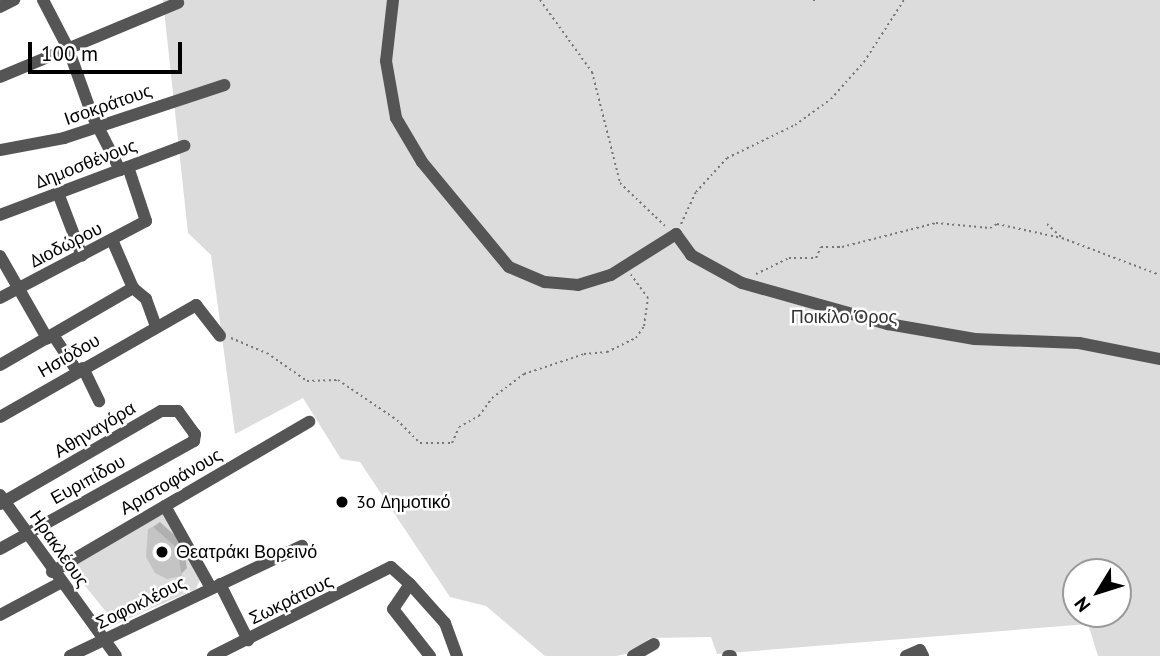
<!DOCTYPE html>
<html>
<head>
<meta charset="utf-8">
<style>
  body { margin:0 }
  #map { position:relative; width:1160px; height:656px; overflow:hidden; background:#fff; font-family:"PT Sans",sans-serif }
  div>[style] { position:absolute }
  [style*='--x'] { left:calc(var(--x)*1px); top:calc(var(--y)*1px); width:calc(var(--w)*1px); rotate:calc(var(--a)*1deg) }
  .green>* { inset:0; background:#dcdcdc }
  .shadow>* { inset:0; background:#0003 }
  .building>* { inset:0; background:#c4c4c4 }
  .path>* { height:2px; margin-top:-1px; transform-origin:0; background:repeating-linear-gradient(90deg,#777 0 2px,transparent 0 5.5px) }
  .minor>* { height:12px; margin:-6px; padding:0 6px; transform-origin:6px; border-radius:6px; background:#555 }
  .dots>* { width:19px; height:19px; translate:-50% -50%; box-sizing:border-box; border:4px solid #fff; border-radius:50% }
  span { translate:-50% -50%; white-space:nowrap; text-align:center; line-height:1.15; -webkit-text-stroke:5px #fff; paint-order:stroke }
  .street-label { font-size:18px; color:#000 }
  .park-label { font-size:18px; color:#333 }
  .poi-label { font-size:18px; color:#000 }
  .left { translate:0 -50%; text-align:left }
  .north { position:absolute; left:1062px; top:558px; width:70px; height:70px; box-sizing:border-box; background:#fff; border:2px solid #999; border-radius:50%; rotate:232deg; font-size:19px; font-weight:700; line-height:28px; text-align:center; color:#000 }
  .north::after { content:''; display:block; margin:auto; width:24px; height:32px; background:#000; clip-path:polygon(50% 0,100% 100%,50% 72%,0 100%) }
  .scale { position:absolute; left:28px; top:42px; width:154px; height:32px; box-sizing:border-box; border:4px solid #000; border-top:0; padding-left:9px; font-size:21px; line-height:24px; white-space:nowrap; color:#000; -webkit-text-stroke:5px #fff; paint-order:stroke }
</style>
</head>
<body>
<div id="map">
  <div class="green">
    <i style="clip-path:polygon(evenodd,163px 0,1160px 0,1160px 656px,1098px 656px,1088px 624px,717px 654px,711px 637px,650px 638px,631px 653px,616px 656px,545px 656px,486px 606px,450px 597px,360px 462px,341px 459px,303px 398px,235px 434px,211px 255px,188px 233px,163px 0,1076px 572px,1118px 572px,1118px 614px,1076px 614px,1076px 572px)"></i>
    <i style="clip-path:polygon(163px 514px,200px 580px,196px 589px,116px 624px,69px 566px)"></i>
  </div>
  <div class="shadow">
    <i style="clip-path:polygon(160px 522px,182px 542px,187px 568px,181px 574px,150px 529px)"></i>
  </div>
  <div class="building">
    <i style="clip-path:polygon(153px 527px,177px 548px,182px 576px,167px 579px,155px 573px,146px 557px,148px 529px)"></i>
  </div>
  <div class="path">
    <i style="--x:540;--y:0;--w:89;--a:54.2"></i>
    <i style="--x:592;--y:72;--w:114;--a:75.8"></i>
    <i style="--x:620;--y:183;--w:62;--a:43.7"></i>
    <i style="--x:813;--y:0;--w:4;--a:0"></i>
    <i style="--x:681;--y:224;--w:35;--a:-65"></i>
    <i style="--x:696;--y:192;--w:46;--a:-47.6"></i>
    <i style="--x:727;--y:158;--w:76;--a:-25.9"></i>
    <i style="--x:795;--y:125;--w:44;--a:-35.8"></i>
    <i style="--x:831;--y:99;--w:50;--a:-48.3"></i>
    <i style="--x:864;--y:62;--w:74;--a:-57.2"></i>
    <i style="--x:1047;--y:224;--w:21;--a:43"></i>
    <i style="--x:1062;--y:238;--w:105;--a:20.7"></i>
    <i style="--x:756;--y:274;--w:37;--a:-26"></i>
    <i style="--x:789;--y:258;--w:27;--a:0"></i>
    <i style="--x:816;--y:258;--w:12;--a:-66"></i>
    <i style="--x:821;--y:247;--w:21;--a:0"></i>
    <i style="--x:842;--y:247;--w:97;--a:-14.3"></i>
    <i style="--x:936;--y:223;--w:54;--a:5.3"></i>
    <i style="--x:990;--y:228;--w:8;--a:-30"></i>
    <i style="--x:997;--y:224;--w:66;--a:12.2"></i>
    <i style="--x:231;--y:338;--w:39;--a:23"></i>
    <i style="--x:267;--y:353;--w:49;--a:35"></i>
    <i style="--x:307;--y:381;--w:31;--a:-2"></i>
    <i style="--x:338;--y:380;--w:71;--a:34.1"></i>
    <i style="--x:397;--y:420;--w:33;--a:45"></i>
    <i style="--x:420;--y:443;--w:32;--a:0"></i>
    <i style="--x:452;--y:443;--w:17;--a:-66"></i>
    <i style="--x:459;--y:427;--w:23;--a:-29"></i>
    <i style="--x:479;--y:416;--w:22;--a:-54"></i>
    <i style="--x:492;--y:398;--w:40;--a:-37"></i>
    <i style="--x:524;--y:374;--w:63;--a:-18.4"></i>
    <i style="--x:584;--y:354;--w:23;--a:-5"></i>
    <i style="--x:607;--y:352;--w:32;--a:-26"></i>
    <i style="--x:636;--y:338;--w:14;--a:-56"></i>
    <i style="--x:644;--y:326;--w:28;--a:-82"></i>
    <i style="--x:648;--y:298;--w:29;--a:-126"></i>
  </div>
  <div class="minor">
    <i style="--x:43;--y:0;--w:54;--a:62.5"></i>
    <i style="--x:68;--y:48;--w:71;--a:70.3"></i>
    <i style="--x:92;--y:115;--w:62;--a:63"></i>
    <i style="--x:393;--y:0;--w:61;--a:96.5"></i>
    <i style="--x:386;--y:61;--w:58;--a:80"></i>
    <i style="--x:396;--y:118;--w:51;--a:59.4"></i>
    <i style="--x:422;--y:162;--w:136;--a:50.4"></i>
    <i style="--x:509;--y:267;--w:39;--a:23"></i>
    <i style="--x:545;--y:282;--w:33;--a:5"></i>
    <i style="--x:578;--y:285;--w:34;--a:-17"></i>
    <i style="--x:611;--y:275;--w:77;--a:-32.2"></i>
    <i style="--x:676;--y:234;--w:26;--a:54"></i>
    <i style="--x:691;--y:255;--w:58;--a:28.8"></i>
    <i style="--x:742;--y:283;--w:152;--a:15.7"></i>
    <i style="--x:888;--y:324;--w:88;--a:9.8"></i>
    <i style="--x:975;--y:339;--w:104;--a:2.2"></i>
    <i style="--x:1079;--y:343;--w:83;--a:11.2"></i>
    <i style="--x:0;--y:7;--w:16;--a:-27"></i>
    <i style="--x:0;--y:77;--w:193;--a:-22.6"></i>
    <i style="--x:0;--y:150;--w:65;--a:-10.6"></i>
    <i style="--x:64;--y:138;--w:169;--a:-18.3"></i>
    <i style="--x:58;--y:193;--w:67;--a:69.1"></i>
    <i style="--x:0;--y:215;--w:197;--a:-20.6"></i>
    <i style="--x:113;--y:242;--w:50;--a:66.5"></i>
    <i style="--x:0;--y:256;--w:95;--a:60.2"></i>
    <i style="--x:133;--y:288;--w:17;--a:40"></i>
    <i style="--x:146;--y:299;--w:29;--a:70"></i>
    <i style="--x:0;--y:298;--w:165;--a:-27.8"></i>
    <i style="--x:146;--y:221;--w:57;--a:-108.4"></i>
    <i style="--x:53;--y:335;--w:43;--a:56.3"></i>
    <i style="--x:0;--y:365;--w:154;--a:-30.1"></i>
    <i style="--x:83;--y:368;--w:37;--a:64"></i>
    <i style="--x:0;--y:417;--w:226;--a:-29.7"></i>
    <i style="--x:196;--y:305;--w:39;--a:52"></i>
    <i style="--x:0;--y:495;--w:198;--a:54.2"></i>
    <i style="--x:0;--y:504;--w:186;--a:-30"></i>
    <i style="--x:161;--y:411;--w:17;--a:0"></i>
    <i style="--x:178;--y:411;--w:29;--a:54"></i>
    <i style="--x:195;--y:434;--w:7;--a:98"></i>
    <i style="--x:194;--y:441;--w:222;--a:150.9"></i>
    <i style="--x:165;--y:506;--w:94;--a:60.7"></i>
    <i style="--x:52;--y:572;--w:298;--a:-30.3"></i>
    <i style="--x:220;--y:584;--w:63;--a:63.4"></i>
    <i style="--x:410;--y:584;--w:52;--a:48.1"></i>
    <i style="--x:445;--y:623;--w:35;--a:70"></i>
    <i style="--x:0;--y:615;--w:68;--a:-28.1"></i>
    <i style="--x:70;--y:656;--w:257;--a:-25.4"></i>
    <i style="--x:213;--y:656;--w:199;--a:-26.6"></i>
    <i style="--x:391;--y:567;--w:25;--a:42"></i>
    <i style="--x:410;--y:584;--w:30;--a:124"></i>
    <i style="--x:393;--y:609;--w:60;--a:51.8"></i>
    <i style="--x:633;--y:656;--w:24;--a:-30"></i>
    <i style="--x:728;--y:656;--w:3;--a:0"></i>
    <i style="--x:906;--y:656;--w:15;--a:-23"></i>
    <i style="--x:920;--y:650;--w:7;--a:63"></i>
  </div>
  <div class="dots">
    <i style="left:342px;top:502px;background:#000"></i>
    <i style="left:162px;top:552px;background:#000"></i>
  </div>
  <div class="street-label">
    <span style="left:108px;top:105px;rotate:-19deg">Ισοκράτους</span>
    <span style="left:86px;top:164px;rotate:-21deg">Δημοσθένους</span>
    <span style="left:66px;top:245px;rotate:-27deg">Διοδώρου</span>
    <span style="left:69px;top:356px;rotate:-30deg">Ησιόδου</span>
    <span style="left:95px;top:430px;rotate:-31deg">Αθηναγόρα</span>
    <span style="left:88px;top:480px;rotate:-29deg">Ευριπίδου</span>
    <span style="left:171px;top:482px;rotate:-30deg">Αριστοφάνους</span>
    <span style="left:59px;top:549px;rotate:55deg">Ηρακλέους</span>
    <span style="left:291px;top:600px;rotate:-26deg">Σωκράτους</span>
    <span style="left:141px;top:603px;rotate:-26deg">Σοφοκλέους</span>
  </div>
  <div class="park-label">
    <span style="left:844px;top:317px">Ποικίλο Όρος</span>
  </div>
  <div class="poi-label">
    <span class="left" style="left:356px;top:502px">3ο Δημοτικό</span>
    <span class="left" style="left:176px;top:552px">Θεατράκι Βορεινό</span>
  </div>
  <div class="north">N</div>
  <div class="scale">100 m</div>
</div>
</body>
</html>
